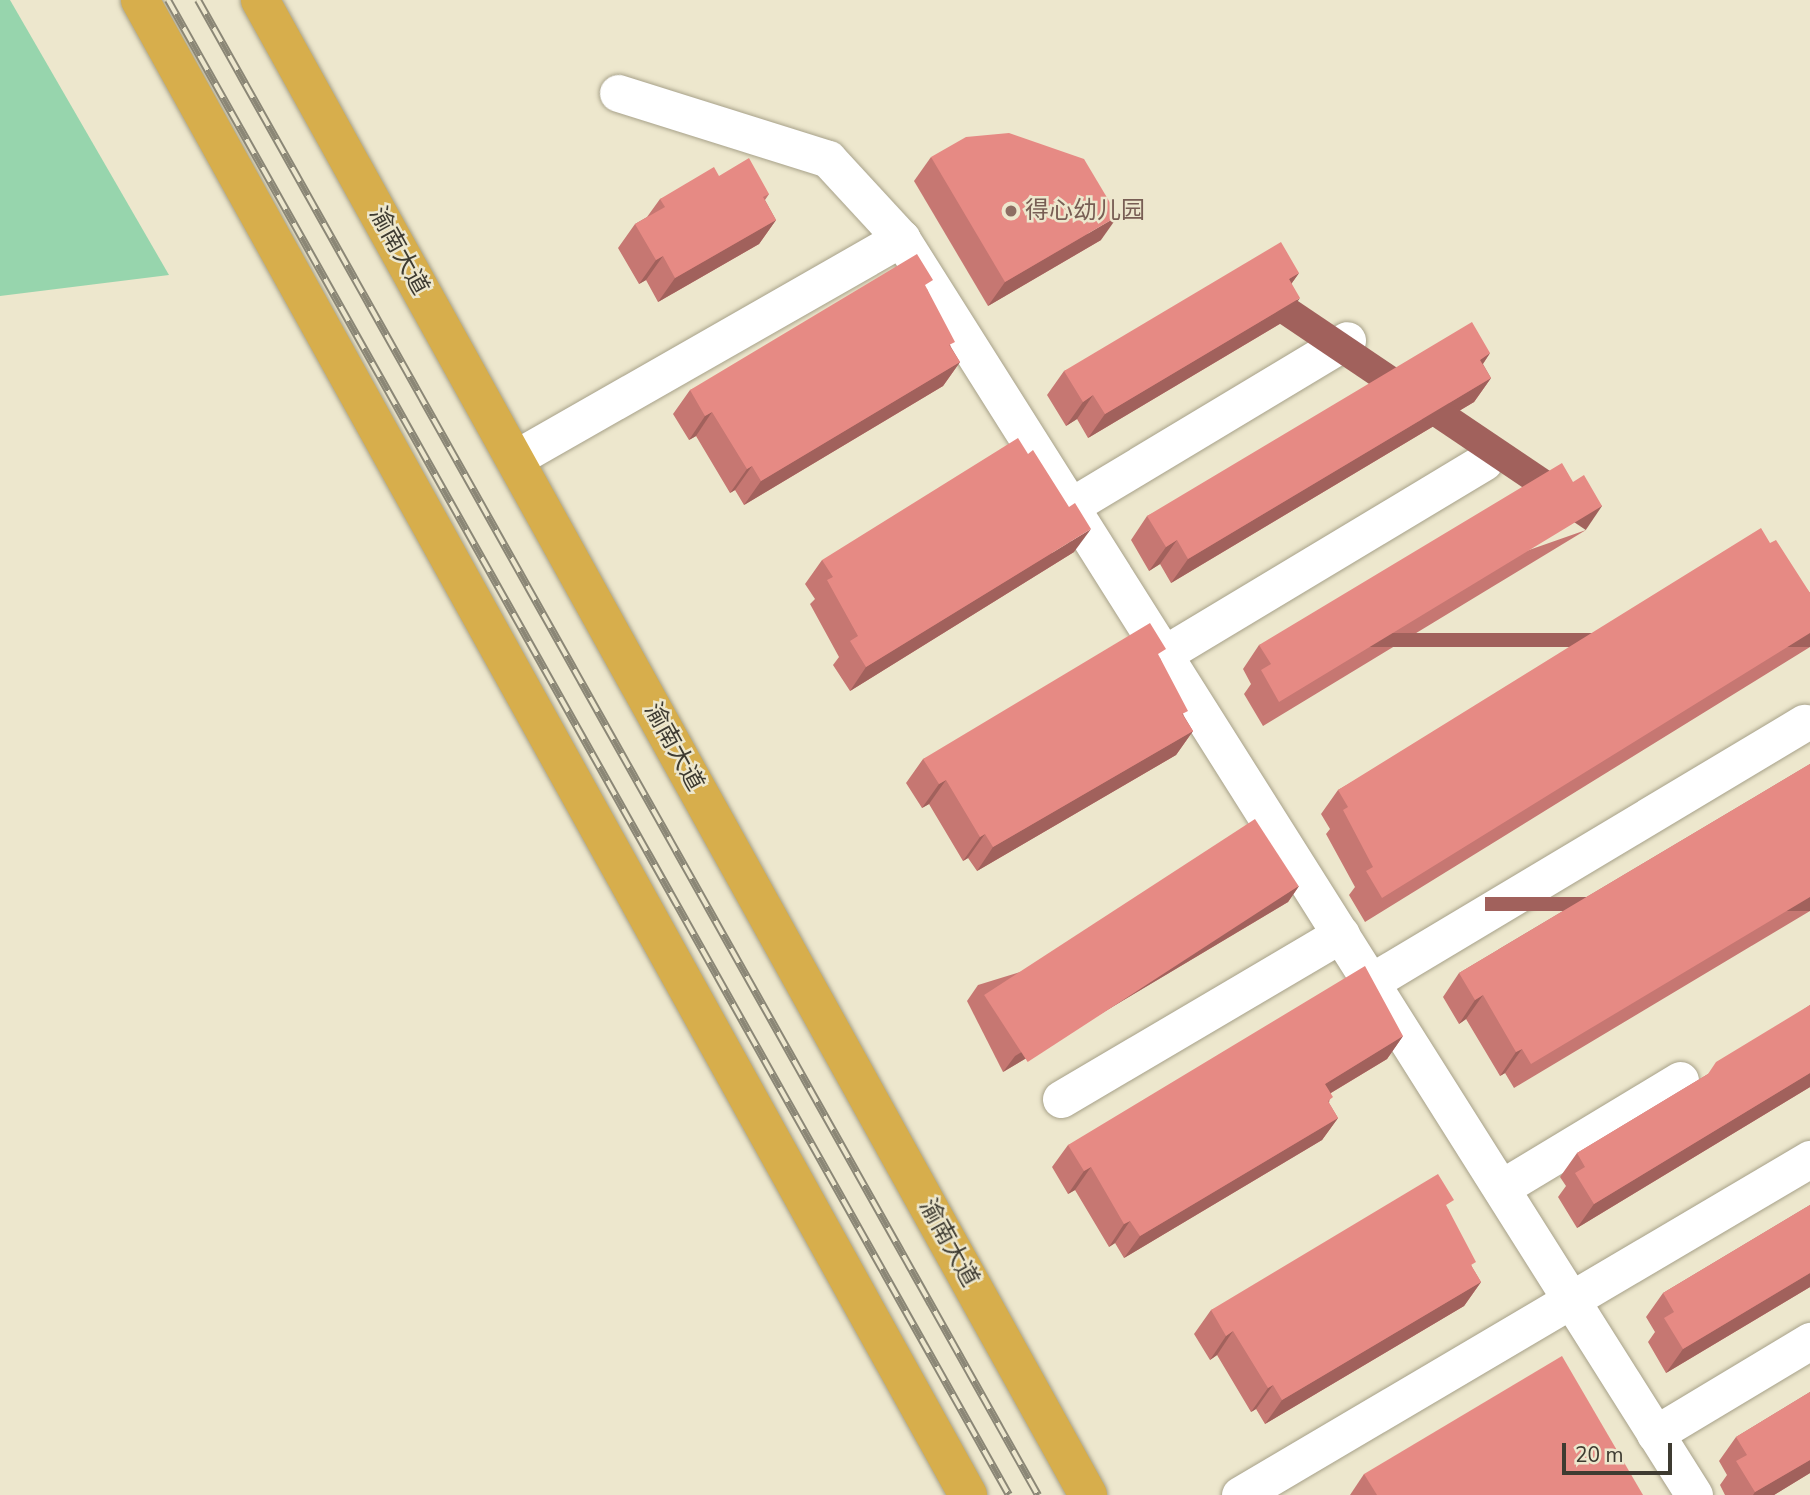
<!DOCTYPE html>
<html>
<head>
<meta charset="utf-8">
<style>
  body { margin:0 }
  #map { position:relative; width:1810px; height:1495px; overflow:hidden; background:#ede7cd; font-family:"Nunito Sans","Noto Sans SC",sans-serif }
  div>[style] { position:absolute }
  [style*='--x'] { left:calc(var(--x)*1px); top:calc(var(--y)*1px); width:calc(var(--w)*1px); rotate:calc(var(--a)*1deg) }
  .green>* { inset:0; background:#97d5ad }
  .roads { filter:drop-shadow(0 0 2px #a7a189) drop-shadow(0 0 2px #a7a189) }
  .minor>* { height:37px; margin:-18.5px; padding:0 18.5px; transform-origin:18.5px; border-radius:18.5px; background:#fff }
  .trunk>* { height:38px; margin:-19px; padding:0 19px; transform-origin:19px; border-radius:19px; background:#d7ae4c }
  .rail>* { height:8px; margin-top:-4px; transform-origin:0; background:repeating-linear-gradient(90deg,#ede7cd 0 16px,#8b8776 0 32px); box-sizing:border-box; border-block:2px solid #8b8776 }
  .wall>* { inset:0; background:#c67772 }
  .shaded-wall>* { inset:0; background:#a1615c; transform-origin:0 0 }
  .building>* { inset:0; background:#e68a84; transform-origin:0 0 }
  .dots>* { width:19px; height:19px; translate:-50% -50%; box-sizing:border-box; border:4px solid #ede7cd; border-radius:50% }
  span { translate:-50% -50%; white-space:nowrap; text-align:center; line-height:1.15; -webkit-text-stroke:5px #ede7cd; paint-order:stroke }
  .education-label { font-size:24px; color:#785e54 }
  .left { translate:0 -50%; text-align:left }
  .street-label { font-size:24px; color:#3e3b31 }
  .scale { position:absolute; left:1562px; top:1443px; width:110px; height:32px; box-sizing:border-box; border:4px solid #3e3b31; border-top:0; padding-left:9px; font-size:21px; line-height:24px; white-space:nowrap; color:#3e3b31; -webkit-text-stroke:5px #ede7cd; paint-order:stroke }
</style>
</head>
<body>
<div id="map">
  <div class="green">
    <i style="clip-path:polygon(0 0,10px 0,169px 275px,0 296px)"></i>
  </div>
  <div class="roads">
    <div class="minor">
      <i style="--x:618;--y:93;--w:220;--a:17.4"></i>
      <i style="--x:828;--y:159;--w:108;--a:47.3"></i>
      <i style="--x:901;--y:238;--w:1486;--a:57.75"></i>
      <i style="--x:514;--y:459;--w:446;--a:-29.7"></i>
      <i style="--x:1071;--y:506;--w:322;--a:-31"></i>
      <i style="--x:1164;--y:654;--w:373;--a:-31"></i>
      <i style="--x:1371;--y:982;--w:505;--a:-30.89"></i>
      <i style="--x:1061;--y:1099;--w:325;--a:-30.5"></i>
      <i style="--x:1501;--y:1188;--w:209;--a:-31.1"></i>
      <i style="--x:1655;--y:1434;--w:181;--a:-31"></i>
      <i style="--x:1240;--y:1495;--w:662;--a:-30.52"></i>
    </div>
    <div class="trunk">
      <i style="--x:140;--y:0;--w:1709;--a:61.02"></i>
      <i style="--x:260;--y:0;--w:1709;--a:61.02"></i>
    </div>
  </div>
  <div class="rail">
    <i style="--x:168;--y:0;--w:1715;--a:60.64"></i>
    <i style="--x:198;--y:0;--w:1715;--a:60.67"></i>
  </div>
  <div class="wall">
    <i style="clip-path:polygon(931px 157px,1101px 240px,988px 306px,914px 181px)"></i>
    <i style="clip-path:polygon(719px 176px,769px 194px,765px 200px,776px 220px,759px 244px,658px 302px,646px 280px,639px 284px,618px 248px,635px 224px,647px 217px,660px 199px)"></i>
    <i style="clip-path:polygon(1299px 273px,1291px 284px,1283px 322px,1088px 438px,1077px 419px,1066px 426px,1047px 395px,1064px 371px)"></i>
    <i style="clip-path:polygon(927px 289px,951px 347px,960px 362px,943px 386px,744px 505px,735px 490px,730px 493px,696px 436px,689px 440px,673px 414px,690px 390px)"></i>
    <i style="clip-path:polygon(1490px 353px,1483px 364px,1491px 378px,1474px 402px,1171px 583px,1160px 564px,1149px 571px,1131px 540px,1147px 516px)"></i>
    <i style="clip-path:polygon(1586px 530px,1263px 726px,1244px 694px,1251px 684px,1243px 669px,1259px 645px)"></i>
    <i style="clip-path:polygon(1770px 543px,1810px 593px,1810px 647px,1365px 922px,1349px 895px,1355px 887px,1326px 834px,1330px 829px,1321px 814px,1338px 790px)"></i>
    <i style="clip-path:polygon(1074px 552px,850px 691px,833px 665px,839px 657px,810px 604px,815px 599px,805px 584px,822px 560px)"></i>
    <i style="clip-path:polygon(1160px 658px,1184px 716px,1193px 731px,1176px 755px,977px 871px,968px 858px,963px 861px,929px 804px,922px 808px,906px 783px,923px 759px)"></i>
    <i style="clip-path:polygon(1810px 764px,1810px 911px,1514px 1088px,1505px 1073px,1500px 1076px,1466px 1019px,1459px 1024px,1443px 997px,1459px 973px)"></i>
    <i style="clip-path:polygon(1299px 886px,1288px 902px,1003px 1072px,967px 1001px,978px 985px)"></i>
    <i style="clip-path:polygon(1810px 1005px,1810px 1087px,1577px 1228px,1558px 1197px,1566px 1186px,1560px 1177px,1577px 1153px,1708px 1074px)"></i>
    <i style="clip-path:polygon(1403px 1036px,1387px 1059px,1331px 1093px,1329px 1103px,1338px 1118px,1322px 1140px,1124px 1258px,1115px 1243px,1109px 1247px,1075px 1190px,1068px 1194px,1052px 1167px,1068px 1145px)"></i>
    <i style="clip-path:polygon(1810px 1205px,1810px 1287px,1666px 1373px,1648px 1342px,1655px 1332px,1646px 1317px,1663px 1293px)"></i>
    <i style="clip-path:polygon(1448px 1209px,1472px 1267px,1481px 1282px,1464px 1306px,1265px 1424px,1256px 1409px,1251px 1412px,1217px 1355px,1210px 1360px,1194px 1334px,1211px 1310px)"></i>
    <i style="clip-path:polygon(1810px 1392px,1810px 1473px,1774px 1495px,1725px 1495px,1720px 1485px,1727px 1475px,1719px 1461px,1736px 1437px)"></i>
    <i style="clip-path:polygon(1364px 1474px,1643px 1495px,1350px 1495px)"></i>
  </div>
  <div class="shaded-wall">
    <i style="clip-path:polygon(1118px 216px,1101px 240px,988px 306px,1005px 282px)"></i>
    <i style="clip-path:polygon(776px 220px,759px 244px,658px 302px,675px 278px)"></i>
    <i style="clip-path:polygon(663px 256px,646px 280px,639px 284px,656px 260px)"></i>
    <i style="clip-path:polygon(1299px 273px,1282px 297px,1289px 279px)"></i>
    <i style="clip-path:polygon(1300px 298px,1283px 322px,1088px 438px,1105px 414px)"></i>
    <i style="clip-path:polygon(1490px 353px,1474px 377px,1480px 360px)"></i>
    <i style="clip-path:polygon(960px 362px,943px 386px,744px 505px,761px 481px)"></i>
    <i style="clip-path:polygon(1491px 378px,1474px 402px,1171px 583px,1188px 559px)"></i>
    <i style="clip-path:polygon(1093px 395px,1077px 419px,1066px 426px,1083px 402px)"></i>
    <i style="clip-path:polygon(712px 412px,696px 436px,689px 440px,705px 416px)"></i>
    <i style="clip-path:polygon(752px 466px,735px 490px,730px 493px,747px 469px)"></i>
    <i style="left:1602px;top:506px;width:29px;height:378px;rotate:124deg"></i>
    <i style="clip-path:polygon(1091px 529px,1074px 552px,850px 691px,866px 667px)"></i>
    <i style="clip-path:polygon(1177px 540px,1160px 564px,1149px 571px,1166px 547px)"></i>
    <i style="left:1810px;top:633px;width:14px;height:503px;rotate:90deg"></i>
    <i style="clip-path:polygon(1193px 731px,1176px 755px,977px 871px,993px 847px)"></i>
    <i style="clip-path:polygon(946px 780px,929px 804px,922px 808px,939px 784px)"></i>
    <i style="clip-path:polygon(985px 834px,968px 858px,963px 861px,980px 837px)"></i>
    <i style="clip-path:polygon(1299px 886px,1288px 902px,1003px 1072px,1015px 1056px)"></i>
    <i style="left:1810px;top:897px;width:14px;height:325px;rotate:90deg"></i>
    <i style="clip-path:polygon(1483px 995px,1466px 1019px,1459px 1024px,1475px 1000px)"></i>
    <i style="clip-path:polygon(1403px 1036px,1387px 1059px,1309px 1106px,1325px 1084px)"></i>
    <i style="clip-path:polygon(1522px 1049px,1505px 1073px,1500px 1076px,1516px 1052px)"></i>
    <i style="clip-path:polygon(1810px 1073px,1810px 1087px,1577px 1228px,1594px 1204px)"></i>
    <i style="clip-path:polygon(1338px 1118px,1322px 1140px,1124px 1258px,1140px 1236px)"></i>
    <i style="clip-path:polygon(1091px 1167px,1075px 1190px,1068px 1194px,1084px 1171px)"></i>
    <i style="clip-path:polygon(1130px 1221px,1115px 1243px,1109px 1247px,1124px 1224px)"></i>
    <i style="clip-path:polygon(1810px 1273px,1810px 1287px,1666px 1373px,1683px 1349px)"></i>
    <i style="clip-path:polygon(1481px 1282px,1464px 1306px,1265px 1424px,1282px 1400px)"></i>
    <i style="clip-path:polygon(1233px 1331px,1217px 1355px,1210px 1360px,1226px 1336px)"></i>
    <i style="clip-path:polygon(1273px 1385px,1256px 1409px,1251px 1412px,1268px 1388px)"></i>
    <i style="clip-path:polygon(1810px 1460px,1810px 1473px,1774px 1495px,1753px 1495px,1755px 1492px)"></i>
  </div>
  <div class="building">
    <i style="clip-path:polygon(1009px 133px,1084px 159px,1118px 216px,1005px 282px,931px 157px,966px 137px)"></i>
    <i style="clip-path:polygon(749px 158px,769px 194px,763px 197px,776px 220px,675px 278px,663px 256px,656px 260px,635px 224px,665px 207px,660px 199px,714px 167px,719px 176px)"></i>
    <i style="clip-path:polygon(1281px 242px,1299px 273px,1289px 279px,1300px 298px,1105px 414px,1093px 395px,1083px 402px,1064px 371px)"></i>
    <i style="clip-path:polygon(917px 254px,933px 280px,925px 285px,955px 342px,949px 345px,960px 362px,761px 481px,752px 466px,747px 469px,712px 412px,705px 416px,690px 390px)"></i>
    <i style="clip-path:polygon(1472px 322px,1490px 353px,1480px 360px,1491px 378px,1188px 559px,1177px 540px,1166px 547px,1147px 516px)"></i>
    <i style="clip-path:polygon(1018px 438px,1028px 454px,1033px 450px,1069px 507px,1075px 503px,1091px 529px,866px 667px,850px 641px,858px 636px,827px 580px,833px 577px,822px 560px)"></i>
    <i style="clip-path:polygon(1562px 463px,1573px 482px,1584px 475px,1602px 506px,1279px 702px,1261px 670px,1271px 664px,1259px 645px)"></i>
    <i style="clip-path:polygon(1761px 528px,1770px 543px,1776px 540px,1810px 593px,1810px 633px,1382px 898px,1366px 871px,1373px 867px,1343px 810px,1348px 807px,1338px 790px)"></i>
    <i style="clip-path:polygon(1150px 623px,1166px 649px,1158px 654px,1188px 711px,1182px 714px,1193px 731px,993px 847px,985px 834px,980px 837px,946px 780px,939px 784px,923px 759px)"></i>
    <i style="clip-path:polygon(1810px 764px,1810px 897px,1531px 1064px,1522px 1049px,1516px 1052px,1483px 995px,1475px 1000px,1459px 973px)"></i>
    <i style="left:1255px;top:819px;width:80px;height:323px;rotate:57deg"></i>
    <i style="clip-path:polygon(1365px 966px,1403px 1036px,1325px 1084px,1333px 1097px,1328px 1101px,1338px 1118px,1140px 1236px,1130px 1221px,1124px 1224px,1091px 1167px,1084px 1171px,1068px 1145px)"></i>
    <i style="clip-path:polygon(1810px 1005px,1810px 1073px,1594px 1204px,1575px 1173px,1585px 1167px,1577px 1153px,1708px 1074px,1716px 1062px)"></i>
    <i style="clip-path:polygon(1438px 1174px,1454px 1200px,1446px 1205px,1476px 1262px,1471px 1265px,1481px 1282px,1282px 1400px,1273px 1385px,1268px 1388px,1233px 1331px,1226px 1336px,1211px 1310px)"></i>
    <i style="clip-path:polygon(1810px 1205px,1810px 1273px,1683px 1349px,1664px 1318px,1674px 1312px,1663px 1293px)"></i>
    <i style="clip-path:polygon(1562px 1356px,1643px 1495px,1377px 1495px,1364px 1474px)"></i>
    <i style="clip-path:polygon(1810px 1392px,1810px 1460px,1755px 1492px,1736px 1461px,1747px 1455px,1736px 1437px)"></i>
  </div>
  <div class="dots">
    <i style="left:1011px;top:211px;background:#8d6e63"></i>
  </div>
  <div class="education-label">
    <span class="left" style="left:1025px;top:211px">得心幼儿园</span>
  </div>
  <div class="street-label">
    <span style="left:399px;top:251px;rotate:61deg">渝南大道</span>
    <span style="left:674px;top:747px;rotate:61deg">渝南大道</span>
    <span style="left:949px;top:1243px;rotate:61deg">渝南大道</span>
  </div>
  <div class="scale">20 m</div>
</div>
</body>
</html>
